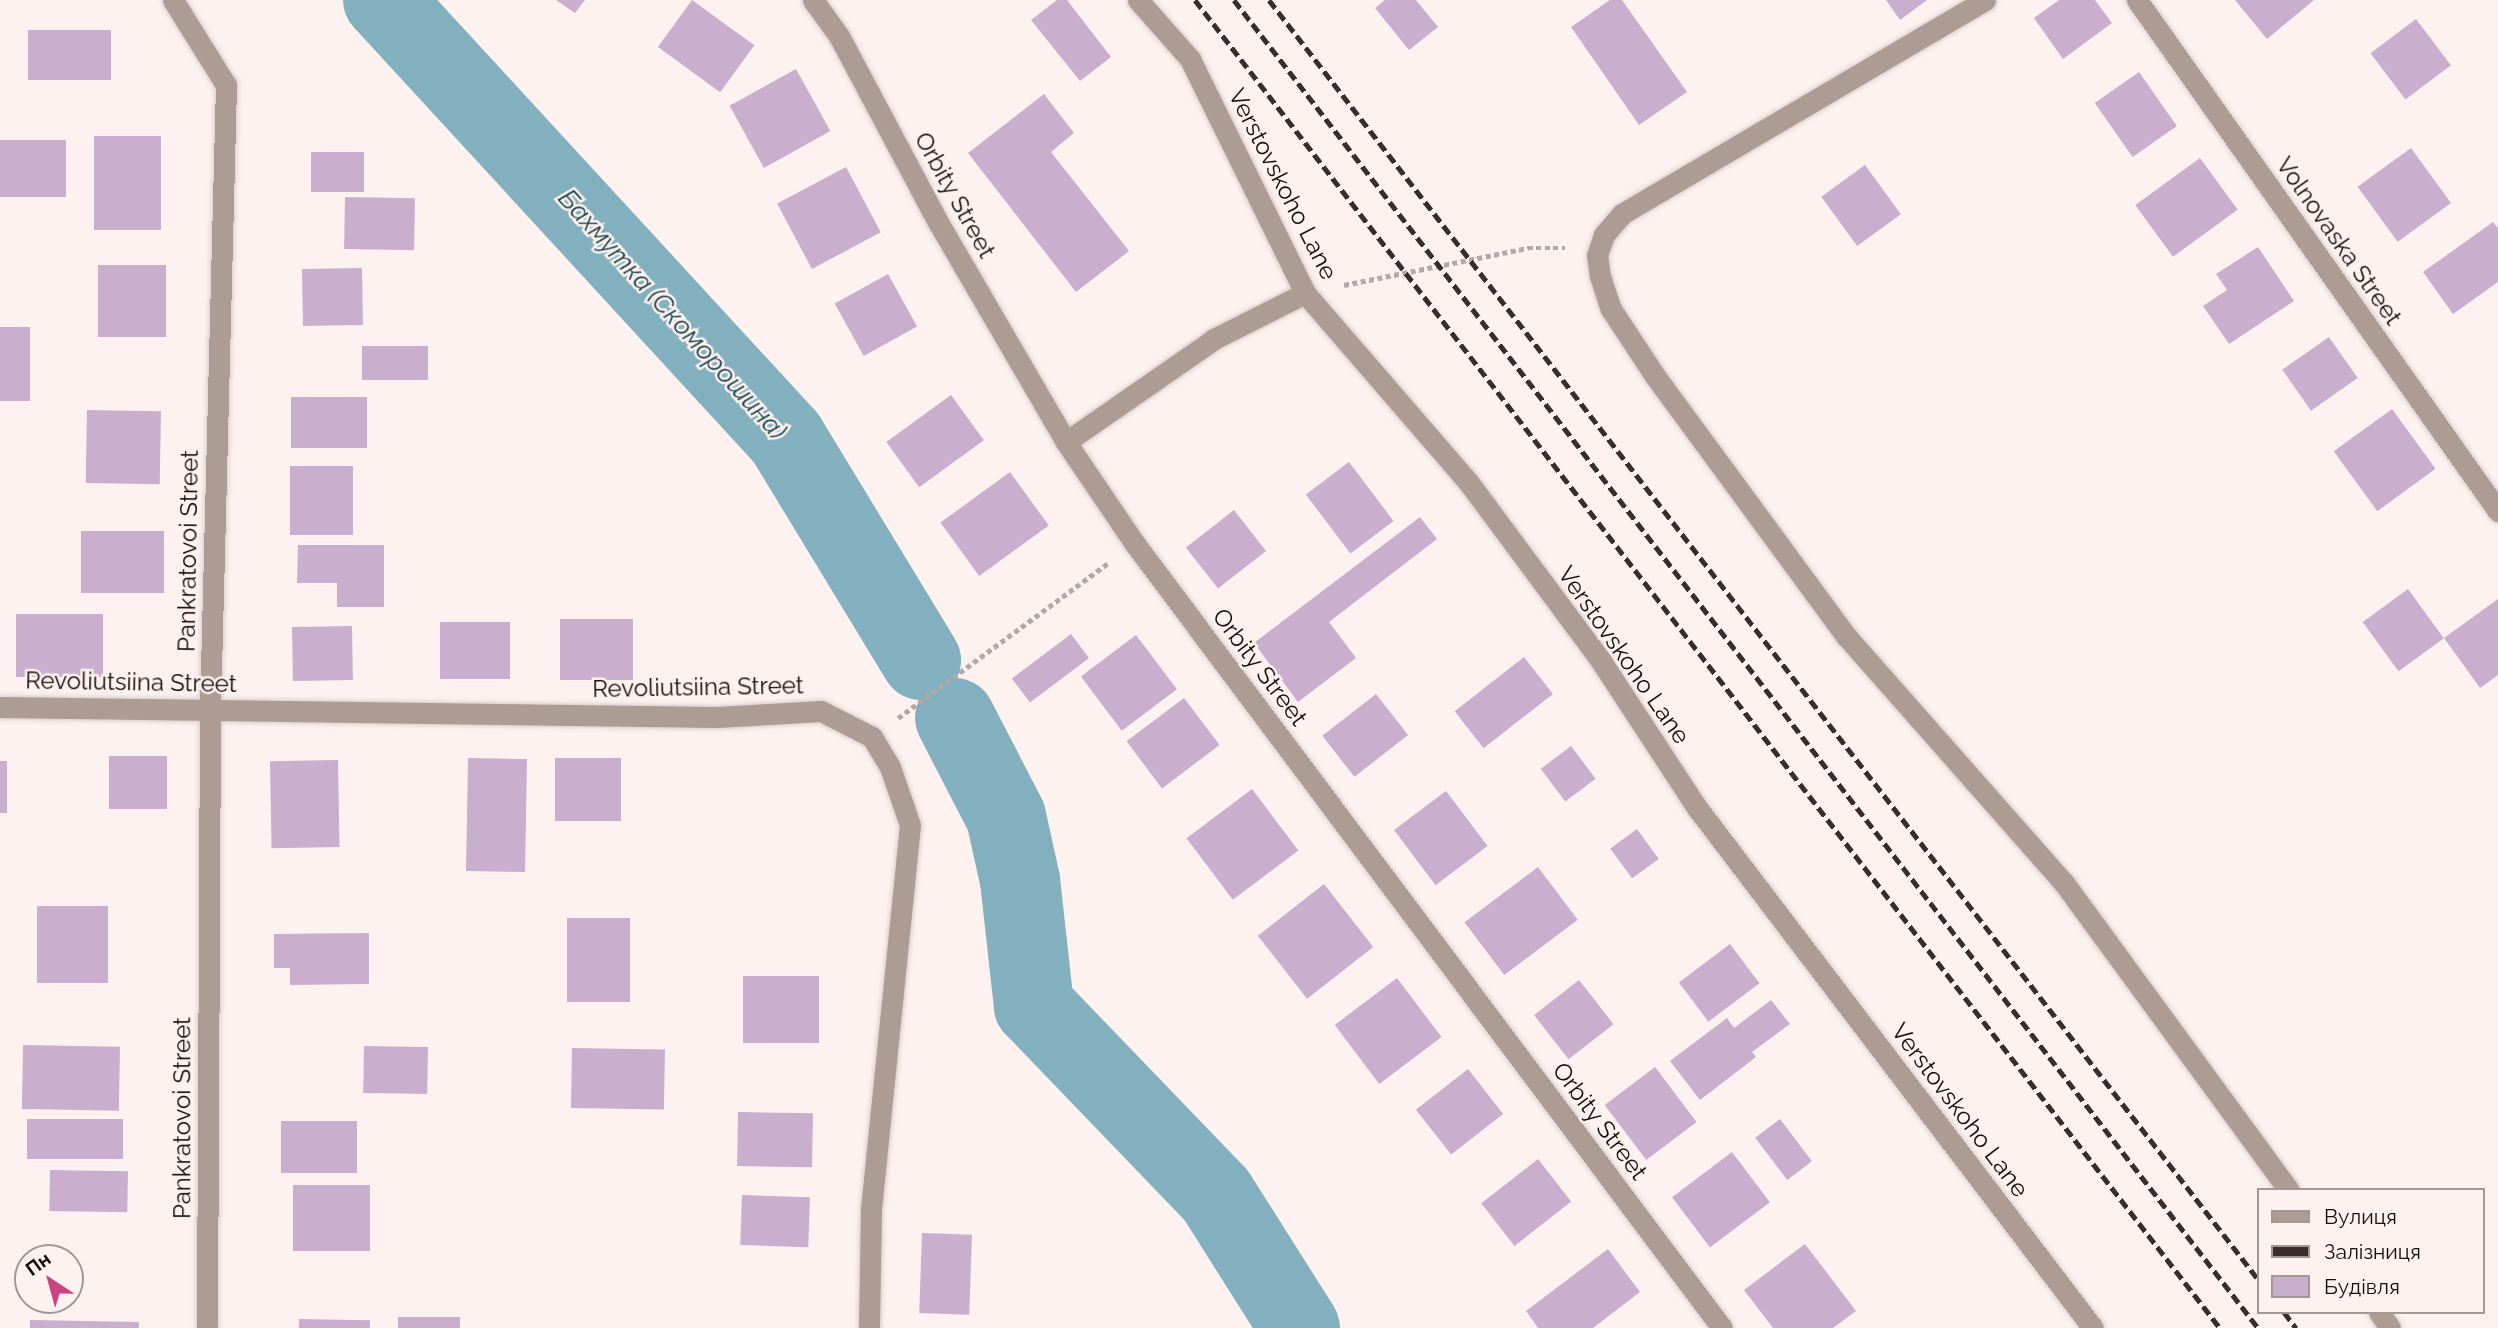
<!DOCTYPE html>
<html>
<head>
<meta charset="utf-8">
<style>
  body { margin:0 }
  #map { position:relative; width:2498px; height:1328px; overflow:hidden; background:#fdf2ef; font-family:Raleway,sans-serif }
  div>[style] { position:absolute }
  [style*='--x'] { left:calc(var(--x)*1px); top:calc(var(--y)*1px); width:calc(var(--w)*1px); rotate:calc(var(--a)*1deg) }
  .river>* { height:80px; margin:-40px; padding:0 40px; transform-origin:40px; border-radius:40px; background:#82b0bf }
  .building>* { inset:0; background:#caaecd; transform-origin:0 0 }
  .path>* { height:4.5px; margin-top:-2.25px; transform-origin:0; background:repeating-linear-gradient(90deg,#b4a9a6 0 5px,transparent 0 8.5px) }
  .roads { filter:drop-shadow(0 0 2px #d8cecb) drop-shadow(0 0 2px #d8cecb) }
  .lane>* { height:21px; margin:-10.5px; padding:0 10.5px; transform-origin:10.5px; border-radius:10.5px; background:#ad9c93 }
  .street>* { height:21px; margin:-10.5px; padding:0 10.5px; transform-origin:10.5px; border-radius:10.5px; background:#ad9c93 }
  .rail>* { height:5px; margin-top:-2.5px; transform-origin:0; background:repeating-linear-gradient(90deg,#372d2a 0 10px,transparent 0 15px) }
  span { translate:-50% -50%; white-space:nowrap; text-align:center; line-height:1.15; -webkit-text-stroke:5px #fdf2ef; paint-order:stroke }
  .street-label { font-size:24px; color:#170e0b }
  .water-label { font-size:26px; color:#19434e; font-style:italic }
  .legend { position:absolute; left:2257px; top:1188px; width:228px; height:126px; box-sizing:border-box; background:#fdf2ef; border:2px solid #a19794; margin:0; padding:9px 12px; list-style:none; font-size:21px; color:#170e0b }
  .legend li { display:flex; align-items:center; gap:14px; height:35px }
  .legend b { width:35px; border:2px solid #a19794 }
  .north { position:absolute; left:14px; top:1244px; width:70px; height:70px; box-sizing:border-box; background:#fdf2ef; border:2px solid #a19794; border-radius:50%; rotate:324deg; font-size:19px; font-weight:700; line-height:28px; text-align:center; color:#170e0b }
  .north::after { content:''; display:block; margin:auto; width:24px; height:32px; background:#cc437f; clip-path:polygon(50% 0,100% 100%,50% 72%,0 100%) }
</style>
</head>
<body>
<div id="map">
  <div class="river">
    <i style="--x:383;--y:0;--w:595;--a:47.38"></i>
    <i style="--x:786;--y:438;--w:260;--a:58.7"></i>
    <i style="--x:955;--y:718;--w:111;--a:62.7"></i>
    <i style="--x:1006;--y:817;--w:65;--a:77.5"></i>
    <i style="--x:1020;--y:880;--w:127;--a:83.7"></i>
    <i style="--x:1034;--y:1006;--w:262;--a:46.1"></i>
    <i style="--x:1216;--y:1195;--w:157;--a:57.7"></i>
  </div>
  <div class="building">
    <i style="clip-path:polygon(556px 0,585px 0,575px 13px)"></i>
    <i style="left:692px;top:0;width:77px;height:58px;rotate:36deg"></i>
    <i style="clip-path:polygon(1057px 0,1067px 0,1111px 57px,1080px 81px,1031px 20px)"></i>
    <i style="clip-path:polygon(1385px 0,1416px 0,1438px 27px,1409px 50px,1375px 8px)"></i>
    <i style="clip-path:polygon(1610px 0,1622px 0,1687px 92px,1639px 125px,1571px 27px)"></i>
    <i style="clip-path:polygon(1886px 0,1927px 0,1900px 20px)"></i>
    <i style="clip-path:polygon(2059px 0,2095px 0,2112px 23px,2063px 59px,2034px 18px)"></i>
    <i style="clip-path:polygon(2235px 0,2314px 0,2267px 39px)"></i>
    <i style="left:2416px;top:19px;width:58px;height:57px;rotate:53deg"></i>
    <i style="left:28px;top:30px;width:83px;height:50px"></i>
    <i style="left:796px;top:69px;width:71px;height:76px;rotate:61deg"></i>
    <i style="left:2139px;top:72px;width:66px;height:54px;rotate:55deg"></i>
    <i style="clip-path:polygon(1044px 94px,1074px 133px,1051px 152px,1129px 251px,1076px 292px,968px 153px)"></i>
    <i style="left:94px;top:136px;width:67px;height:94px"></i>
    <i style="left:0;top:140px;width:66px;height:57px"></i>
    <i style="left:2411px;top:148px;width:68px;height:66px;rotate:54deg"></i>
    <i style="left:311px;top:152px;width:53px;height:40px"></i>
    <i style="left:2200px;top:158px;width:64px;height:80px;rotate:54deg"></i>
    <i style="left:1865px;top:165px;width:61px;height:54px;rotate:54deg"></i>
    <i style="left:846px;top:167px;width:74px;height:78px;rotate:62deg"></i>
    <i style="left:345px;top:197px;width:70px;height:52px;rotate:1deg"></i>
    <i style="clip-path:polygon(2493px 222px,2498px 228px,2498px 282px,2453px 314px,2423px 272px)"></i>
    <i style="clip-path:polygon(2258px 247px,2294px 301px,2229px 344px,2203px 306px,2227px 290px,2216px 274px)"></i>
    <i style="left:98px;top:265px;width:68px;height:72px"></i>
    <i style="left:362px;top:268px;width:57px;height:60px;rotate:89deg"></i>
    <i style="left:888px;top:274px;width:60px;height:61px;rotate:61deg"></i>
    <i style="left:0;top:327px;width:30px;height:74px"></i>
    <i style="left:2329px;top:337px;width:50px;height:57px;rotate:55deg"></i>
    <i style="left:362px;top:346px;width:66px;height:34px"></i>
    <i style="left:951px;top:395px;width:56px;height:80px;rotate:54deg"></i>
    <i style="left:367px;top:397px;width:51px;height:76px;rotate:90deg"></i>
    <i style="left:2392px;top:409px;width:74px;height:72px;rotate:54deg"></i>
    <i style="left:87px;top:410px;width:74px;height:73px;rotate:1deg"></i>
    <i style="left:1349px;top:462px;width:74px;height:54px;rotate:53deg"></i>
    <i style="left:290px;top:466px;width:63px;height:69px"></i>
    <i style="left:1010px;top:472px;width:66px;height:86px;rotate:54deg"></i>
    <i style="left:1234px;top:510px;width:52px;height:61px;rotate:52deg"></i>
    <i style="clip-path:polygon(1420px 517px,1437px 539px,1329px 622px,1356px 658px,1298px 702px,1254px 643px)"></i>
    <i style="left:81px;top:531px;width:83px;height:62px"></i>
    <i style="clip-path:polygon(298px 545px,384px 545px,384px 607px,337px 607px,337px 583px,297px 583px)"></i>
    <i style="left:2408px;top:589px;width:61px;height:56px;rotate:54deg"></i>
    <i style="clip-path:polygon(2498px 599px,2498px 675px,2480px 688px,2444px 638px)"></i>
    <i style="left:103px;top:614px;width:63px;height:87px;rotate:90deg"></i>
    <i style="left:560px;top:619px;width:73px;height:61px"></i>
    <i style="left:440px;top:622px;width:70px;height:57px"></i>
    <i style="left:352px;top:626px;width:54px;height:60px;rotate:89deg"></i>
    <i style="left:1071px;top:634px;width:30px;height:74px;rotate:53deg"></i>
    <i style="left:1136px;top:635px;width:68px;height:69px;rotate:53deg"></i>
    <i style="left:1524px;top:657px;width:47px;height:88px;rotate:52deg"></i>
    <i style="left:1376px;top:694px;width:52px;height:68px;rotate:52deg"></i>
    <i style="left:1184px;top:698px;width:59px;height:72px;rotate:53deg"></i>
    <i style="left:1571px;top:746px;width:41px;height:38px;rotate:53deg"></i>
    <i style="left:109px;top:756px;width:58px;height:53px"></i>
    <i style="left:468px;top:758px;width:59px;height:113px;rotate:1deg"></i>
    <i style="left:555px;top:758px;width:66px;height:63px"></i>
    <i style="left:338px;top:760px;width:87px;height:68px;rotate:89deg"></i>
    <i style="left:0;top:761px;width:7px;height:52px"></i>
    <i style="left:1252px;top:789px;width:77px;height:82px;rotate:53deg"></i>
    <i style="left:1446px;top:791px;width:69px;height:65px;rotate:53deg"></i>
    <i style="left:1637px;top:829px;width:37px;height:33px;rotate:54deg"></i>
    <i style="left:1538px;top:867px;width:66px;height:92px;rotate:53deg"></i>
    <i style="left:1324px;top:884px;width:80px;height:84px;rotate:52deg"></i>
    <i style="left:37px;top:906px;width:71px;height:77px"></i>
    <i style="left:567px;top:918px;width:63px;height:84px"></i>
    <i style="clip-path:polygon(369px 933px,369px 984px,290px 985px,290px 968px,274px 968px,274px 934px)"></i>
    <i style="left:1730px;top:944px;width:49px;height:64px;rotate:53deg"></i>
    <i style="left:743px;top:976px;width:76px;height:67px"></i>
    <i style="left:1397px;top:978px;width:74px;height:78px;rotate:53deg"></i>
    <i style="left:1579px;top:980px;width:56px;height:57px;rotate:52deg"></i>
    <i style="clip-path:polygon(1771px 1000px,1790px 1024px,1752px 1052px,1756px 1057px,1700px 1100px,1670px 1061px,1727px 1018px,1734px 1028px)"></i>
    <i style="left:23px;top:1045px;width:97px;height:64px;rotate:1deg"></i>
    <i style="left:364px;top:1046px;width:64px;height:47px;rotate:1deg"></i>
    <i style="left:572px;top:1048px;width:93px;height:60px;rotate:1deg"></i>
    <i style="left:1655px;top:1067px;width:69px;height:63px;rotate:53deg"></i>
    <i style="left:1468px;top:1069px;width:57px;height:66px;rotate:52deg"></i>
    <i style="left:738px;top:1112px;width:75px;height:54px;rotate:1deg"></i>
    <i style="left:27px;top:1119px;width:96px;height:40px"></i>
    <i style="left:1780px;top:1119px;width:53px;height:31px;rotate:53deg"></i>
    <i style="left:281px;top:1121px;width:76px;height:52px"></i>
    <i style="left:1732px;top:1152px;width:63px;height:75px;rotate:53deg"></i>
    <i style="left:1538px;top:1159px;width:54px;height:72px;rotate:52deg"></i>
    <i style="left:50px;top:1170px;width:78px;height:41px;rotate:1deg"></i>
    <i style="left:293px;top:1185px;width:77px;height:66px"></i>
    <i style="left:742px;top:1195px;width:68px;height:50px;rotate:2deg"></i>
    <i style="left:922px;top:1233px;width:50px;height:80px;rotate:2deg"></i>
    <i style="clip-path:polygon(1805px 1244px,1856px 1311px,1833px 1328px,1773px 1328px,1744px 1290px)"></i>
    <i style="clip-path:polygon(1608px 1249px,1640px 1292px,1593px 1328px,1538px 1328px,1526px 1311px)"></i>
    <i style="left:398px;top:1317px;width:62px;height:11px"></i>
    <i style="left:299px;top:1319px;width:71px;height:9px;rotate:1deg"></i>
    <i style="left:30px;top:1320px;width:109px;height:8px;rotate:1deg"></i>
  </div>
  <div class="path">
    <i style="--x:1344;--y:285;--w:188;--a:-11.4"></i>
    <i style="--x:1528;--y:248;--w:37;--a:0"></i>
    <i style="--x:898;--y:718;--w:261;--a:-36.4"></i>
  </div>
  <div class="roads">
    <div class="lane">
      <i style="--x:1066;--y:442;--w:180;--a:-34.8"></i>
      <i style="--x:1214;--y:339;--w:102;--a:-26.8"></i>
      <i style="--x:1305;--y:293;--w:251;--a:49.2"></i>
      <i style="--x:1469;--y:483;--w:222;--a:53.4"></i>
      <i style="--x:1601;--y:661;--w:177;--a:56.8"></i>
      <i style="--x:1698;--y:809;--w:652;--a:52.73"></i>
    </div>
    <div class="street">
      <i style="--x:173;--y:0;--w:100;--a:58.1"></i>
      <i style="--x:226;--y:85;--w:624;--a:91.47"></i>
      <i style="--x:210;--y:709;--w:619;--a:90.28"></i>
      <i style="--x:813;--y:0;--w:44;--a:54.2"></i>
      <i style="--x:839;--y:36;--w:211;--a:62"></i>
      <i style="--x:938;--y:222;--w:255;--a:59.8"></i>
      <i style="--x:1066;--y:442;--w:123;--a:55.9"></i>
      <i style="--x:1135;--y:544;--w:979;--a:53.18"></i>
      <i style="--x:1138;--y:0;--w:79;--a:48.6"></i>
      <i style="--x:1190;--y:59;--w:261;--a:63.8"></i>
      <i style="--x:1985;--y:0;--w:421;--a:149.5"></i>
      <i style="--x:1622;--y:214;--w:28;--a:131"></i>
      <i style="--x:1604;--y:235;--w:21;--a:109"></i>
      <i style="--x:1597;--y:255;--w:21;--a:82"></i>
      <i style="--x:1600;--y:276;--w:35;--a:72"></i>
      <i style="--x:1611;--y:309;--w:80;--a:56.7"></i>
      <i style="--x:1655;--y:376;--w:324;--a:53.7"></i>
      <i style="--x:1847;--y:637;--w:328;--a:48.6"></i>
      <i style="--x:2064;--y:883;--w:381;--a:53.8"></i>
      <i style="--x:2137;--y:0;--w:626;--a:54.76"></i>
      <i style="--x:0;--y:707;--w:717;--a:0.8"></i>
      <i style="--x:717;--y:717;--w:104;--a:-3.3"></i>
      <i style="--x:821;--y:711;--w:57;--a:27"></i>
      <i style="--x:872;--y:737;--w:35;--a:59"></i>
      <i style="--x:890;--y:767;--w:61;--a:71"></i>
      <i style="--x:910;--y:825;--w:388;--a:95.8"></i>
      <i style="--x:871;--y:1211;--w:117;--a:91"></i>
      <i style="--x:2379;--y:1312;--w:19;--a:55"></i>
    </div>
  </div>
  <div class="rail">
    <i style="--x:1195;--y:0;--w:1678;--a:52.34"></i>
    <i style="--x:1234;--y:0;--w:1677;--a:52.36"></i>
    <i style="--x:1269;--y:0;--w:1617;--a:52.29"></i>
    <i style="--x:2284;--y:1312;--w:20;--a:53"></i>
  </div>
  <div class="street-label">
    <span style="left:1283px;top:184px;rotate:63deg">Verstovskoho Lane</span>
    <span style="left:955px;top:195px;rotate:61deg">Orbity Street</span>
    <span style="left:2339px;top:241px;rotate:55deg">Volnovaska Street</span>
    <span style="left:188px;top:551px;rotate:-89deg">Pankratovoi Street</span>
    <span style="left:1624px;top:655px;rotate:55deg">Verstovskoho Lane</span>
    <span style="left:1260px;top:667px;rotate:53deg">Orbity Street</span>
    <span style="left:131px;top:682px;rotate:1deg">Revoliutsiina Street</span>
    <span style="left:698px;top:687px;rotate:-1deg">Revoliutsiina Street</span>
    <span style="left:1960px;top:1110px;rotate:53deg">Verstovskoho Lane</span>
    <span style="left:182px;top:1118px;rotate:-90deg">Pankratovoi Street</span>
    <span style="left:1600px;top:1121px;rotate:53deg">Orbity Street</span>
  </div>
  <div class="water-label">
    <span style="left:672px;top:315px;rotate:48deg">Бахмутка (Скоморошина)</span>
  </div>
  <ul class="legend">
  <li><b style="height:9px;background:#ad9c93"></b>Вулиця</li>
  <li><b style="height:9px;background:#372d2a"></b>Залізниця</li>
  <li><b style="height:19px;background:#caaecd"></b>Будівля</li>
  </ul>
  <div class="north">Пн</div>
</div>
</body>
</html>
